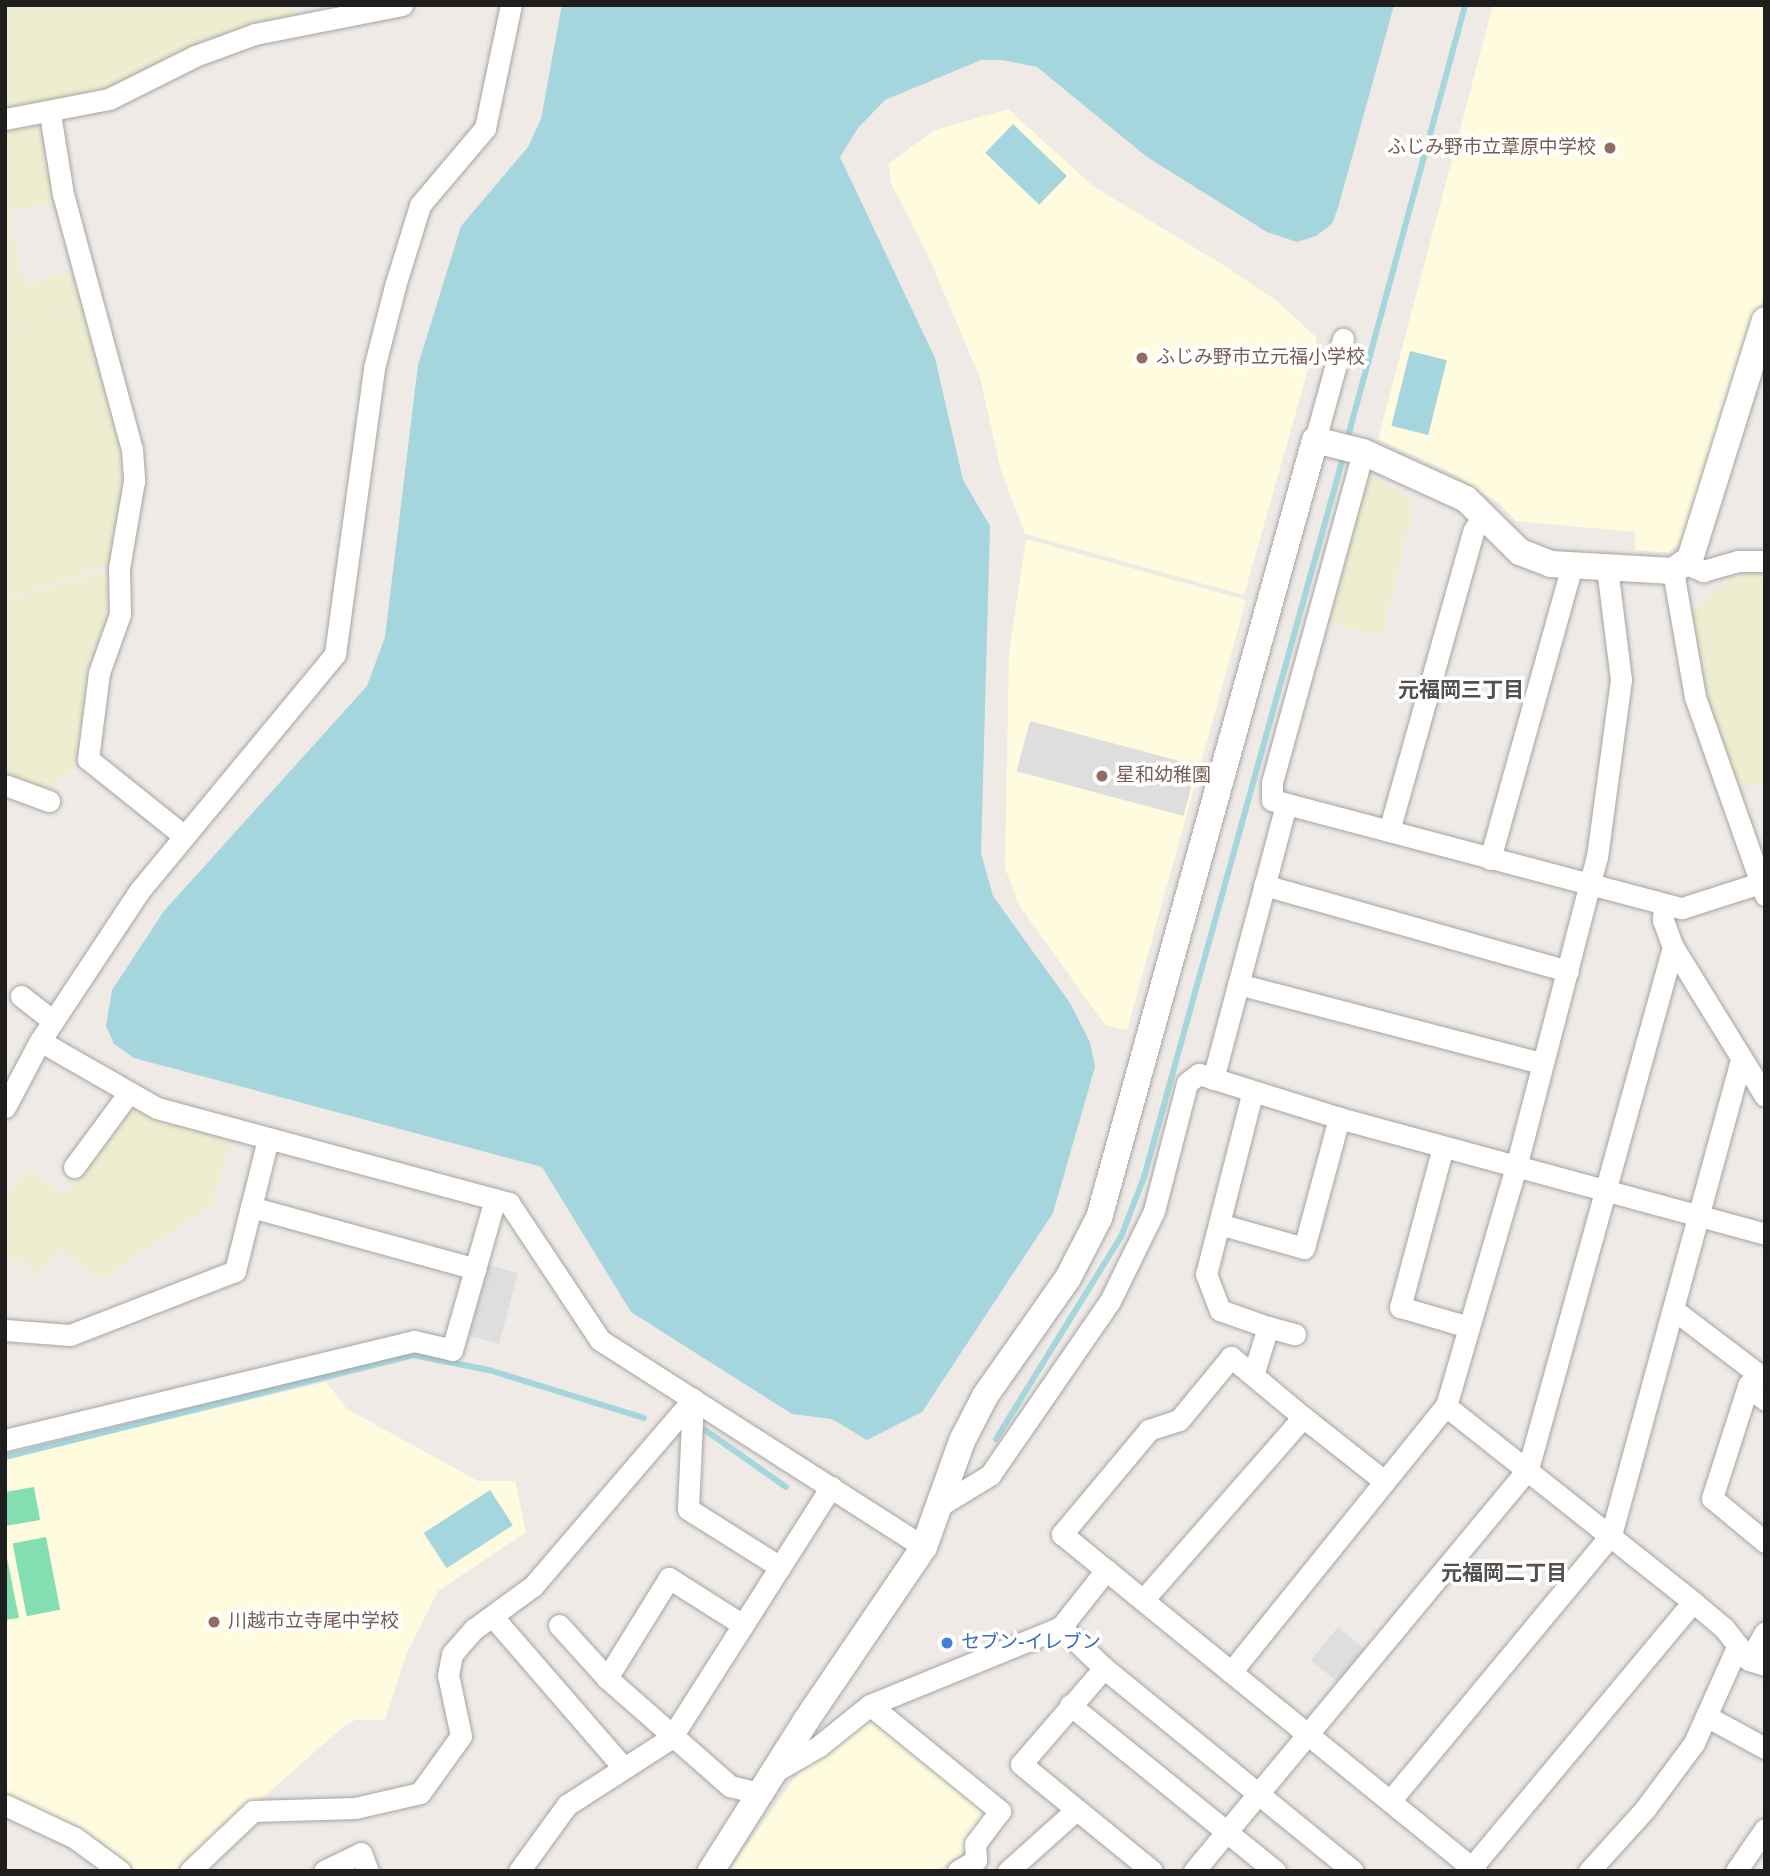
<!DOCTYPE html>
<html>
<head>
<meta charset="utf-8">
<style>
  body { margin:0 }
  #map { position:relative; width:1770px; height:1876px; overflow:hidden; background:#efeae5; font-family:Signika,"Noto Sans JP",sans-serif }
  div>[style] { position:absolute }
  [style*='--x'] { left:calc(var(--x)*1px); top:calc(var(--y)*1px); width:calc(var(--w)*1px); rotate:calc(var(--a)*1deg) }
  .education>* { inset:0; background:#fffbde }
  .farmland>* { inset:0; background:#eeedd0 }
  .pitch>* { inset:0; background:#83deb1; transform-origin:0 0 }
  .parking>* { inset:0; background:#dedede; transform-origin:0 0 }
  .water>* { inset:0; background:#a5d6dd; transform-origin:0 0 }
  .stream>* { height:6px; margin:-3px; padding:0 3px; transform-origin:3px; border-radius:3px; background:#a5d6dd }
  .roads { filter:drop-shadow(0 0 2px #a5a5a5) drop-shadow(0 0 2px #a5a5a5) }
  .minor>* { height:21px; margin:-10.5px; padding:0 10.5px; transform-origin:10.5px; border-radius:10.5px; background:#fff }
  .tertiary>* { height:26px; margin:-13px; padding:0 13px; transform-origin:13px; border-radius:13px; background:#fff }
  .dots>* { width:19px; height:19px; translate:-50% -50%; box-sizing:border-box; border:4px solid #fff; border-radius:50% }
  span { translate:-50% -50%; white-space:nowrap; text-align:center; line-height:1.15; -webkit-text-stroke:7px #fff; paint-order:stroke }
  .education-label { font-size:19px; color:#785e54 }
  .right { translate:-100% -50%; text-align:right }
  .left { translate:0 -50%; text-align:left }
  .shop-label { font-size:19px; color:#366cbe }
  .neighbourhood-label { font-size:21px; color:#515151; font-weight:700 }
  .frame { position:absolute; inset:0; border:7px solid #1e1e1e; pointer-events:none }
</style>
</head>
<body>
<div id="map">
  <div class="education">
    <i style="clip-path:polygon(1493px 5px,1765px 5px,1765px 290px,1686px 534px,1669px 553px,1635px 550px,1635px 532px,1516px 521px,1500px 504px,1454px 474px,1378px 439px)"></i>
    <i style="clip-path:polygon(1008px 109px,1093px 186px,1228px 268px,1277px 301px,1317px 338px,1244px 595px,1025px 534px,1001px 471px,980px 378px,932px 264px,891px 183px,889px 163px,935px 130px)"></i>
    <i style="clip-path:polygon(1026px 539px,1246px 600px,1127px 1030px,1105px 1025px,1019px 905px,1005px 868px,1009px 653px)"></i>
    <i style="clip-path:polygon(326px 1382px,347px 1409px,478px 1481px,515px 1481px,526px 1532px,438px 1591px,407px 1653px,385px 1720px,355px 1720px,342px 1728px,179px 1871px,131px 1871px,93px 1839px,5px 1795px,5px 1459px)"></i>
    <i style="clip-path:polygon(870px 1712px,990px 1812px,960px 1856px,934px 1871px,729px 1871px,804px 1765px)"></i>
  </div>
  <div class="farmland">
    <i style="clip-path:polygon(5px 5px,294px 5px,297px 19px,96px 97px,5px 113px)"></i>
    <i style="clip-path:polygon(37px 121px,45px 126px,56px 200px,8px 212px,26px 286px,76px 269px,85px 302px,5px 331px,5px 125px)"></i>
    <i style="clip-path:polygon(85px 303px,128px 449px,115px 562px,21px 594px,5px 595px,5px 332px)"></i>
    <i style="clip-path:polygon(1363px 472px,1415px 502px,1382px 636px,1323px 622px)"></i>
    <i style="clip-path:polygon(115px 569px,117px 612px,81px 761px,43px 793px,5px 782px,5px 600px)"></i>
    <i style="clip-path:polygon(1765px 570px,1765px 780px,1736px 790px,1712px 721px,1689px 612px,1740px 571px)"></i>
    <i style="clip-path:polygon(127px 1107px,230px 1138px,212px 1205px,102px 1279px,58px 1249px,38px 1277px,22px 1260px,5px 1262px,5px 1196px,30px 1169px,65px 1196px)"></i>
  </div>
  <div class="pitch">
    <i style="clip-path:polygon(34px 1487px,40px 1520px,5px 1526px,5px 1492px)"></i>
    <i style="left:46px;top:1537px;width:74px;height:34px;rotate:79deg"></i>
    <i style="clip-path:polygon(5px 1548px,19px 1618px,5px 1620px)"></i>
  </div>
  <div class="parking">
    <i style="left:1030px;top:721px;width:173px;height:52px;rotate:15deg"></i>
    <i style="left:488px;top:1265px;width:31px;height:73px;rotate:15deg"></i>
    <i style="left:1338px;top:1627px;width:43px;height:43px;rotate:39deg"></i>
  </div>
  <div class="water">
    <i style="clip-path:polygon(562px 5px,1394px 5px,1338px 208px,1332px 224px,1316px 236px,1297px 242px,1267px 232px,1147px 157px,1037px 67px,1002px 60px,981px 60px,885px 100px,858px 128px,840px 157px,935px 358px,963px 480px,990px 526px,981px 853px,993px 896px,1070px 1003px,1090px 1042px,1095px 1067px,1053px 1213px,922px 1412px,867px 1440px,832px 1419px,792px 1414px,631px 1312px,542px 1167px,134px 1058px,114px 1044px,106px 1026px,112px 990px,164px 911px,367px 686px,385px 637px,418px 365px,461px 226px,528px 147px,541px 119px)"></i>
    <i style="left:1013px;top:124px;width:75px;height:40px;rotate:44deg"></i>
    <i style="left:1410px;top:351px;width:38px;height:77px;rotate:14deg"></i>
    <i style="left:490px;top:1490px;width:42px;height:79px;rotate:57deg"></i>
  </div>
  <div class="stream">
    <i style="--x:1347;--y:440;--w:451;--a:-74.8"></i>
    <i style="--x:705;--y:1430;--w:99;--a:35.1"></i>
    <i style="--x:996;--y:1439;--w:238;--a:-58.3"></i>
    <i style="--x:1121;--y:1237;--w:64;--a:-69"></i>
    <i style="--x:1144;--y:1177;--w:750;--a:-74.54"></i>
    <i style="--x:5;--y:1457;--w:421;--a:-14"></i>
    <i style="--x:413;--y:1355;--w:77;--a:11.2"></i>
    <i style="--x:489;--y:1370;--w:162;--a:17.2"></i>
  </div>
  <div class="roads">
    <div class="minor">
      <i style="--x:50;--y:114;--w:81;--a:80.8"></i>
      <i style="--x:63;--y:194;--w:264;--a:74.9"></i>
      <i style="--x:132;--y:449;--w:32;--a:86"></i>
      <i style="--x:134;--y:481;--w:88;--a:99.8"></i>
      <i style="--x:119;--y:568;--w:46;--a:88.8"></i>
      <i style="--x:120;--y:614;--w:63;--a:109.6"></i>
      <i style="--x:99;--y:673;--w:87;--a:97.3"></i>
      <i style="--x:88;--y:759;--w:122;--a:38.7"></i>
      <i style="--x:5;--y:119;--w:106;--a:-10.9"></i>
      <i style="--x:109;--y:99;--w:96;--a:-26.6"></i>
      <i style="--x:195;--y:56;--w:64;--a:-20.1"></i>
      <i style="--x:255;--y:34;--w:150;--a:-11.2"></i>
      <i style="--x:1315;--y:440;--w:105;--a:-74.5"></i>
      <i style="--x:1363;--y:452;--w:342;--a:105.4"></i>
      <i style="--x:1272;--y:782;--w:18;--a:90"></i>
      <i style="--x:1272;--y:800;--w:424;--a:14.8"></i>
      <i style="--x:1682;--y:908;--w:82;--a:-17.8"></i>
      <i style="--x:1684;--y:563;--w:21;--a:23"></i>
      <i style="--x:1703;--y:571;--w:36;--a:-16"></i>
      <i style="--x:1738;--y:561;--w:27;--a:0"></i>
      <i style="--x:1673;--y:571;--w:128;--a:80.1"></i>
      <i style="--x:1695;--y:697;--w:210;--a:70.5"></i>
      <i style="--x:5;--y:785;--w:47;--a:20"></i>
      <i style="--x:1389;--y:831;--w:311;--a:-74.3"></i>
      <i style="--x:1473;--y:532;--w:21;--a:-61"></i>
      <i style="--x:1490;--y:859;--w:305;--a:-74.4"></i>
      <i style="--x:1264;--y:885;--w:316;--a:15.8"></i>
      <i style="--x:1664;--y:904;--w:16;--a:94"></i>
      <i style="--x:1663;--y:920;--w:29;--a:70"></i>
      <i style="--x:1673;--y:947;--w:175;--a:58.3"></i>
      <i style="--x:1238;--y:984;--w:313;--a:14.6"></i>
      <i style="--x:21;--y:996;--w:41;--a:38"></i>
      <i style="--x:40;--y:1041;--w:135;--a:29.8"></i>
      <i style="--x:157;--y:1108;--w:365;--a:15.1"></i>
      <i style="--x:509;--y:1203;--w:164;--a:56.4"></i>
      <i style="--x:600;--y:1340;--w:384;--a:32.6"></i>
      <i style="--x:1213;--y:1079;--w:285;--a:-75.1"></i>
      <i style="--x:1252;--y:1094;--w:186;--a:104.3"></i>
      <i style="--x:1206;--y:1274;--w:39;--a:69"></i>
      <i style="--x:1220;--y:1310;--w:51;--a:19.5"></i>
      <i style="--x:1268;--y:1327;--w:47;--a:107.3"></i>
      <i style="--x:5;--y:1107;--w:75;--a:-62.1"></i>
      <i style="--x:40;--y:1041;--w:181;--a:-56.5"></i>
      <i style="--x:140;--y:890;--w:306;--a:-50.4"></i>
      <i style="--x:335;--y:654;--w:289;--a:-82.2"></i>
      <i style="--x:374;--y:368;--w:85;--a:-75.6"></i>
      <i style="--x:395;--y:286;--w:85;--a:-72.8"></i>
      <i style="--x:420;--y:205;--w:101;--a:-49.8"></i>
      <i style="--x:485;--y:128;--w:126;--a:-78.1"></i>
      <i style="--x:268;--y:1139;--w:70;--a:104"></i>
      <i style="--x:251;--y:1207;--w:233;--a:15.4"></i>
      <i style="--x:1443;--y:1147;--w:166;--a:105"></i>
      <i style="--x:1400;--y:1307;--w:72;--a:16.2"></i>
      <i style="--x:74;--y:1167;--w:89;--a:-53.6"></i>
      <i style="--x:1219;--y:1224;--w:88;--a:15.8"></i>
      <i style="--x:1304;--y:1248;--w:135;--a:-74.9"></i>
      <i style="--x:1674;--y:1310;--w:104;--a:37.2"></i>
      <i style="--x:1757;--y:1373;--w:16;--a:125"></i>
      <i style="--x:1748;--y:1386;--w:22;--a:39"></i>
      <i style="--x:1268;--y:1327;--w:28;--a:15"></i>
      <i style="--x:5;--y:1330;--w:65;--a:4.4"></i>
      <i style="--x:70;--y:1335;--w:177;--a:-21.2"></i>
      <i style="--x:235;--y:1271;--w:66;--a:-76"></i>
      <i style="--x:1748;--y:1386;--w:118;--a:107.8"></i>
      <i style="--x:1712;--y:1498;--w:69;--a:39.7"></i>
      <i style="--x:693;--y:1399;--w:110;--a:92.6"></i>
      <i style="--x:688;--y:1509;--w:109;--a:32.2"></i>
      <i style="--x:1446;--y:1406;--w:315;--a:38.4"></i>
      <i style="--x:1693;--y:1602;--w:40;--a:40"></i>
      <i style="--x:1724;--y:1628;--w:41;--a:52"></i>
      <i style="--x:1749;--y:1660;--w:17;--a:17"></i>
      <i style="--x:1303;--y:1417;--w:103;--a:38.3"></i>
      <i style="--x:5;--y:1440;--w:421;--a:-13.6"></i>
      <i style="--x:414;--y:1341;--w:39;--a:13"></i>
      <i style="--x:452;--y:1350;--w:157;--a:-74.1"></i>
      <i style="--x:939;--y:1506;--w:60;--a:-31.3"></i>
      <i style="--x:990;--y:1475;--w:211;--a:-55.4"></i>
      <i style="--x:1110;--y:1301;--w:100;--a:-63.9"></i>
      <i style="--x:1154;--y:1211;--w:132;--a:-75.5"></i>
      <i style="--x:1187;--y:1083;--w:15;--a:-37"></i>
      <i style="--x:1199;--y:1074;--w:147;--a:17.4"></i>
      <i style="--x:1339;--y:1118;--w:442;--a:15.2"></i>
      <i style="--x:1143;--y:1600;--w:243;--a:-48.8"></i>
      <i style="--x:1303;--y:1417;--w:94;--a:-140.2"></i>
      <i style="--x:1231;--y:1357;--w:82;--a:129.5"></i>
      <i style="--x:1179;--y:1420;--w:32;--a:162"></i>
      <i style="--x:1149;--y:1430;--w:136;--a:129.9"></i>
      <i style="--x:1062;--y:1534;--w:57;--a:39.3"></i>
      <i style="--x:1106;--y:1570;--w:161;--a:39.2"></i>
      <i style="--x:1231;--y:1672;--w:316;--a:39.1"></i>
      <i style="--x:493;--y:1617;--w:198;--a:49.1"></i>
      <i style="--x:559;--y:1625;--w:72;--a:47.8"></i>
      <i style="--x:743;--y:1625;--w:88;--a:-147.6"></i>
      <i style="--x:669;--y:1578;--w:118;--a:121.8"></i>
      <i style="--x:607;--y:1678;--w:164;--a:41.3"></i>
      <i style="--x:730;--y:1786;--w:33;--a:14"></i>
      <i style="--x:1061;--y:1627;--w:59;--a:43.6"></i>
      <i style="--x:1104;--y:1668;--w:321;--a:39.2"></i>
      <i style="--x:1749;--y:1660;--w:32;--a:-60"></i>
      <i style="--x:1104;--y:1668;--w:127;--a:130.8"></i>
      <i style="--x:1021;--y:1764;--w:169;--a:39.2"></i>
      <i style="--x:1231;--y:1672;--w:342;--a:-51.1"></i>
      <i style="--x:1446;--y:1406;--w:249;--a:-73.7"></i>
      <i style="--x:1516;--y:1167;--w:320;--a:-75.4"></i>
      <i style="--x:1597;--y:857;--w:179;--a:-82.3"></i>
      <i style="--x:1621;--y:680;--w:114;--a:-97.1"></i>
      <i style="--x:870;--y:1705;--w:206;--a:-22.2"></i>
      <i style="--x:1061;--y:1627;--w:73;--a:-51.7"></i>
      <i style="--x:1070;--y:1705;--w:264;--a:39"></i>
      <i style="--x:1706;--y:1716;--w:67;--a:28.5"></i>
      <i style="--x:776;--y:1771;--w:50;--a:-30.2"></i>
      <i style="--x:819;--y:1746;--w:65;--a:-38.8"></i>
      <i style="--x:870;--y:1705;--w:168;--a:39.2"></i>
      <i style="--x:1000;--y:1811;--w:41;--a:127.1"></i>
      <i style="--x:975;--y:1844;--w:16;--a:86"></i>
      <i style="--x:976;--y:1860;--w:21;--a:149"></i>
      <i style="--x:1390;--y:1801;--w:346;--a:-50.3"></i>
      <i style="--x:1611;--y:1535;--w:492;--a:-74.7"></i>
      <i style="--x:5;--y:1805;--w:77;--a:25.2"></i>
      <i style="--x:75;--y:1838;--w:56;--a:36.3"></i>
      <i style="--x:1472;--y:1867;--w:345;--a:-50.2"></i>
      <i style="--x:190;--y:1871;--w:87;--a:-43.6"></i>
      <i style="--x:253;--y:1811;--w:102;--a:-1.7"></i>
      <i style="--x:355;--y:1808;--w:67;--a:-13"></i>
      <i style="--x:420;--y:1793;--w:70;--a:-54.3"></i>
      <i style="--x:461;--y:1736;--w:62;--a:-102"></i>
      <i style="--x:448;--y:1675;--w:21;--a:-79"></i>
      <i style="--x:452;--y:1654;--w:33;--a:-49"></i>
      <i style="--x:474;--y:1629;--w:73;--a:-36.1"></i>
      <i style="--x:533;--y:1586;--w:246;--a:-49.4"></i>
      <i style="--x:324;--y:1871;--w:41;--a:-25.9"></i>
      <i style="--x:361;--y:1853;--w:19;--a:69"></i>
      <i style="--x:519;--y:1871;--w:82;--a:-54"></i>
      <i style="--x:567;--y:1805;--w:124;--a:-32.8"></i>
      <i style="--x:671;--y:1738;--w:298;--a:-57.5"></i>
      <i style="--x:1008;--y:1871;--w:91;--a:-41.9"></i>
      <i style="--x:1194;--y:1871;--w:523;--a:-50.28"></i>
      <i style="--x:1528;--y:1469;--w:542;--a:-74.48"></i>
      <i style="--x:1589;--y:1871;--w:84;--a:-47.9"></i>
      <i style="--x:1645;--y:1809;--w:82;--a:-53.4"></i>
      <i style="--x:1694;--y:1743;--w:107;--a:-65.8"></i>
      <i style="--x:1736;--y:1871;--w:51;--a:-55.4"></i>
    </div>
    <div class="tertiary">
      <i style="--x:711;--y:1871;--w:180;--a:-57.7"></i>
      <i style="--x:807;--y:1719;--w:208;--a:-55.8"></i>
      <i style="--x:924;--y:1547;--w:113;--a:-70.3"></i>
      <i style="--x:962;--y:1441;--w:51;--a:-62.9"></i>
      <i style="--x:985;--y:1396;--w:144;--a:-54.9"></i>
      <i style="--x:1068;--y:1278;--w:68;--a:-62.7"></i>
      <i style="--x:1099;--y:1218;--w:807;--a:-74.48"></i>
      <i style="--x:1315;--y:440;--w:49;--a:14"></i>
      <i style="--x:1363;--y:452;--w:113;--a:24.5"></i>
      <i style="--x:1466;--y:499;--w:76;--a:44.5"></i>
      <i style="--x:1520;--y:552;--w:33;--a:21"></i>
      <i style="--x:1551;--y:564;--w:122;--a:3.3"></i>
      <i style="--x:1673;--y:571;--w:21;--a:-35"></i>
      <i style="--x:1690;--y:559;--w:250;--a:-72.6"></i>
    </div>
  </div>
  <div class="dots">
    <i style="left:1610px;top:148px;background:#8d6e63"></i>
    <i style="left:1142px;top:358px;background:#8d6e63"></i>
    <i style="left:1102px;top:776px;background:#8d6e63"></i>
    <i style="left:214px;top:1622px;background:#8d6e63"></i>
    <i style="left:947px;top:1643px;background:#3f7fe0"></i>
  </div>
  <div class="education-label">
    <span class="right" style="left:1596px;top:148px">ふじみ野市立葦原中学校</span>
    <span class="left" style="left:1156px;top:358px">ふじみ野市立元福小学校</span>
    <span class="left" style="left:1116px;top:776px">星和幼稚園</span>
    <span class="left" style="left:228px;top:1622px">川越市立寺尾中学校</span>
  </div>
  <div class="shop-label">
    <span class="left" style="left:961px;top:1643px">セブン-イレブン</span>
  </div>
  <div class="neighbourhood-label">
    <span style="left:1461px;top:690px">元福岡三丁目</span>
    <span style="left:1504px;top:1573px">元福岡二丁目</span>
  </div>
  <div class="frame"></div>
</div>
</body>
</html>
